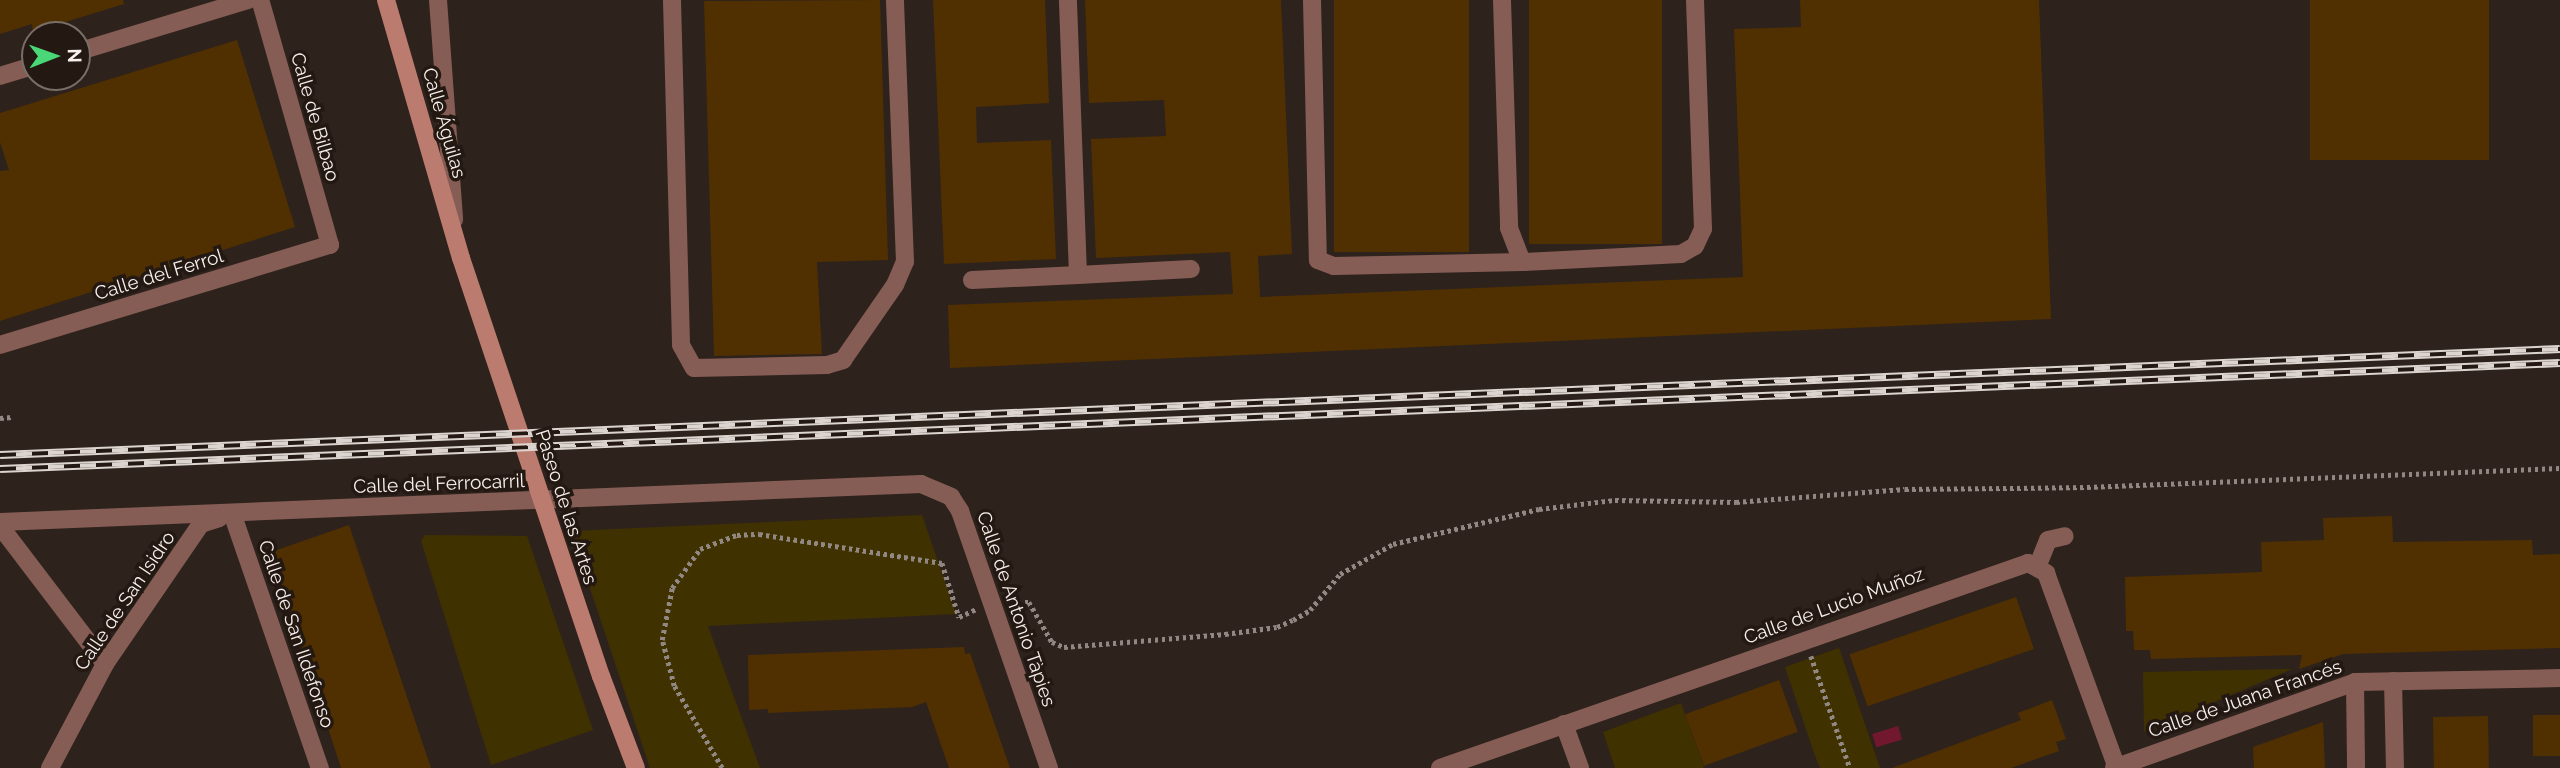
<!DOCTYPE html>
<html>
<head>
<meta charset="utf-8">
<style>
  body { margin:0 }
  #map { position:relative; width:2560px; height:768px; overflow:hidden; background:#2e221c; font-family:Raleway,sans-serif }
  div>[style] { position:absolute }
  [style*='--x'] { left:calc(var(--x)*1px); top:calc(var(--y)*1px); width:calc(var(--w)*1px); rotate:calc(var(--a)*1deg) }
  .green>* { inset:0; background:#403100 }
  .water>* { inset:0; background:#72182e; transform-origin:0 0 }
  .building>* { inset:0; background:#503000; transform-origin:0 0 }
  .path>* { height:4.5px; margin-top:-2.25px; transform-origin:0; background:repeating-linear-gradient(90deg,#928883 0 3.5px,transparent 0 7px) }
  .street>* { height:18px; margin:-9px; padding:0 9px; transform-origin:9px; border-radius:9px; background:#855d55 }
  .secondary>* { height:18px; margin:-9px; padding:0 9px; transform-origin:9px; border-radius:9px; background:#bc7b6f }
  .rail>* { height:8px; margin-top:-4px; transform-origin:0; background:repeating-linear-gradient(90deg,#241912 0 16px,#dcd4cf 0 32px); box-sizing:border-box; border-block:2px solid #dcd4cf }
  span { translate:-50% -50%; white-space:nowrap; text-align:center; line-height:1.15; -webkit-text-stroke:7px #241912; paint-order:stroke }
  .street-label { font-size:19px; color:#f8f0ec }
  .north { position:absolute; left:21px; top:21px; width:70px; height:70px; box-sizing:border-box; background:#241912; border:2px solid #796f69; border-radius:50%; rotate:89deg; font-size:19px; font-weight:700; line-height:28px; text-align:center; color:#f8f0ec }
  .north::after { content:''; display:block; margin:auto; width:24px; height:32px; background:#49d778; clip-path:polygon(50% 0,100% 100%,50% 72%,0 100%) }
</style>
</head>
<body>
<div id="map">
  <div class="green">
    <i style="clip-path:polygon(922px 515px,956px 614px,708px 626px,760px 768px,650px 768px,571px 531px)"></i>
    <i style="clip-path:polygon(425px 535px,527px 536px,593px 730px,491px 765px,421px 541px)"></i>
    <i style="clip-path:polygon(1839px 648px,1868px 733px,1880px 768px,1820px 768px,1814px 753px,1785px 667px)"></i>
    <i style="clip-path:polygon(2292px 669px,2144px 732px,2143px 672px)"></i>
    <i style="clip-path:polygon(1681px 703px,1704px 768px,1615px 768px,1603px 732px)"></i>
  </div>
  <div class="water">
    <i style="left:1898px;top:726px;width:14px;height:27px;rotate:73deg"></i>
  </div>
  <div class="building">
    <i style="clip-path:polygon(0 0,123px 0,124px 4px,33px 32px,32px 24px,0 34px)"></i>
    <i style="clip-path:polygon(880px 0,888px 260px,817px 262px,822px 354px,714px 356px,704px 1px)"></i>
    <i style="clip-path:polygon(933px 0,1045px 0,1049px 103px,976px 107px,977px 143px,1051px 140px,1056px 259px,944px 264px)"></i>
    <i style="clip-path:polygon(1085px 0,1281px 0,1292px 254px,1258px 256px,1260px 297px,1743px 277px,1734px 29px,1801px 27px,1800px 0,2039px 0,2051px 319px,950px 368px,948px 305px,1233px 294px,1230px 252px,1096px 258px,1091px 139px,1166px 136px,1164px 100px,1089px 103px)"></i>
    <i style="left:1334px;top:0;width:135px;height:252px"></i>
    <i style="left:1529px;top:0;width:133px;height:244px"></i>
    <i style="left:2310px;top:0;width:179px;height:160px"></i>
    <i style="clip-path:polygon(237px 40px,295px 227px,0 321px,0 171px,9px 170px,0 142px,0 113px)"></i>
    <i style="clip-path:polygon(2392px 516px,2393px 542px,2532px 540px,2533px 555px,2560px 554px,2560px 648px,2343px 654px,2299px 669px,2302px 655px,2151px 659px,2150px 650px,2134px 650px,2133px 631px,2126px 631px,2125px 577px,2262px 572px,2261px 542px,2324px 540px,2323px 518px)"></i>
    <i style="clip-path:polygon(349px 525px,431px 768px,341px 768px,271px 552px)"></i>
    <i style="left:2016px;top:597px;width:55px;height:176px;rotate:71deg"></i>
    <i style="clip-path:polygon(964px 647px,965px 654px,970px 653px,1010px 768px,949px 768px,926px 702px,912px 707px,768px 713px,768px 709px,749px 710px,748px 655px)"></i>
    <i style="left:1779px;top:680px;width:55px;height:100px;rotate:70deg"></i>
    <i style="clip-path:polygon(2052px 700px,2066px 739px,2056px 742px,2059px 751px,2011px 768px,1892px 768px,2021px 720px,2018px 713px)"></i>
    <i style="left:2560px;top:715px;width:41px;height:27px;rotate:90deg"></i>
    <i style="left:2488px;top:716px;width:52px;height:55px;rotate:89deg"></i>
    <i style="clip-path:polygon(2323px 722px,2325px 768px,2254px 768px,2253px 747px)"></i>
  </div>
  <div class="path">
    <i style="--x:0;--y:418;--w:12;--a:-5"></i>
    <i style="--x:1011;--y:602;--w:18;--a:0"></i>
    <i style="--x:1029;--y:602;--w:46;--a:60.1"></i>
    <i style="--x:1052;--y:642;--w:13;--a:23"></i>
    <i style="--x:1064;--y:647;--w:162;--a:-4.6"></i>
    <i style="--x:1225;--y:634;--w:52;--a:-7.7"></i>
    <i style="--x:1277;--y:627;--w:17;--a:-24"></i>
    <i style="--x:1293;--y:620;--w:20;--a:-30"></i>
    <i style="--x:1310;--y:610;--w:47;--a:-50.2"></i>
    <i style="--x:1340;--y:574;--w:61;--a:-29.5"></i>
    <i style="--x:1393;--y:544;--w:150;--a:-13.5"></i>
    <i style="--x:1539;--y:509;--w:77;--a:-6.8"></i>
    <i style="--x:1615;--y:500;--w:121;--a:0.9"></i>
    <i style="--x:1736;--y:502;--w:169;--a:-4.4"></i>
    <i style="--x:1905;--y:489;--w:182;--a:-0.6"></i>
    <i style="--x:2087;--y:487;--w:473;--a:-2.3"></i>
    <i style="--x:1811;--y:656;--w:119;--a:70.8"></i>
    <i style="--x:722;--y:768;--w:95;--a:-120.3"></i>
    <i style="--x:674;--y:686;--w:48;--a:-104.6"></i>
    <i style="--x:662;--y:640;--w:53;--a:-79.1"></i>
    <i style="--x:672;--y:588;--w:48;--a:-54.3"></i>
    <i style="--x:700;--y:549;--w:40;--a:-21"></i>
    <i style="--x:737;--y:535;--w:22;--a:-3"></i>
    <i style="--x:759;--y:534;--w:185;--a:9"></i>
    <i style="--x:942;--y:563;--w:57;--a:72.5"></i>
    <i style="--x:959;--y:617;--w:19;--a:-25"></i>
  </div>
  <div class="street">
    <i style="--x:438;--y:0;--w:220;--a:85.8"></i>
    <i style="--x:672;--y:0;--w:345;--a:88.5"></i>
    <i style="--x:681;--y:345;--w:26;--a:61"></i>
    <i style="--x:694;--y:368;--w:133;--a:-1.3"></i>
    <i style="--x:827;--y:365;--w:17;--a:-17"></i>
    <i style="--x:843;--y:360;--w:91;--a:-55.3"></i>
    <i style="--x:895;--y:285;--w:25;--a:-67"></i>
    <i style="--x:905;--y:262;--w:262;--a:-92.2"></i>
    <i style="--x:1312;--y:0;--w:260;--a:88.7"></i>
    <i style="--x:1318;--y:260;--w:17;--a:21"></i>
    <i style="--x:1334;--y:266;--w:188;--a:-1.2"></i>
    <i style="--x:1502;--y:0;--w:228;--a:88.2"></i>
    <i style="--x:1509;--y:228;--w:36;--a:69"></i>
    <i style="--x:1522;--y:262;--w:159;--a:-2.9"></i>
    <i style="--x:1681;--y:254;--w:16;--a:-30"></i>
    <i style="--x:1695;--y:246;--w:19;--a:-65"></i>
    <i style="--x:1703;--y:229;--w:229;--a:-92"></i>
    <i style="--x:77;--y:52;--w:179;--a:-16.9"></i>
    <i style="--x:0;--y:76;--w:37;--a:-17"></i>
    <i style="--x:1078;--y:275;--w:113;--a:-3"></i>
    <i style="--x:972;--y:280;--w:106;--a:-2.7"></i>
    <i style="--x:1078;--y:275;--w:275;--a:-92.1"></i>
    <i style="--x:0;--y:345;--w:345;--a:-16.9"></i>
    <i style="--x:330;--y:245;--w:255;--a:-105.9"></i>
    <i style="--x:232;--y:513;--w:270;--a:71"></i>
    <i style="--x:0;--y:522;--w:922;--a:-2.36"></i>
    <i style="--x:921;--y:484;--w:33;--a:23"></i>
    <i style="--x:951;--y:497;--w:17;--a:57"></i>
    <i style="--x:960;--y:511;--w:272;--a:70.9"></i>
    <i style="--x:0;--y:526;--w:173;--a:52.7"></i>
    <i style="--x:2038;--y:565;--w:27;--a:-68"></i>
    <i style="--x:2048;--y:540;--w:17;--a:-13"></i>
    <i style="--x:2393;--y:681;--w:87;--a:88.7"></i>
    <i style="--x:2355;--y:682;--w:86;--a:89.3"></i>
    <i style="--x:1564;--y:724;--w:47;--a:70"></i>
    <i style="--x:50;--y:768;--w:118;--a:-62.1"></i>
    <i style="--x:105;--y:664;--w:170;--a:-55.6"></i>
    <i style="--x:201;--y:524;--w:19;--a:-18"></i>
    <i style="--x:1440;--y:768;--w:623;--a:-19.22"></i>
    <i style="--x:2028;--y:563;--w:21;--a:29"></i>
    <i style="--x:2046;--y:573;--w:208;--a:70"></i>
    <i style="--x:2114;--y:768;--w:256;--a:-19.6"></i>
    <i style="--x:2355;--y:682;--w:205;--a:-1.1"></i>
  </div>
  <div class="secondary">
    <i style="--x:386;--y:0;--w:269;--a:73.8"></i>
    <i style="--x:461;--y:258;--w:441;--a:71.5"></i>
    <i style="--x:601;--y:676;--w:98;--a:69.2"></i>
  </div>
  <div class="rail">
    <i style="--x:0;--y:455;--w:2562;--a:-2.37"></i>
    <i style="--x:0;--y:469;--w:2562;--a:-2.37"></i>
  </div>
  <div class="street-label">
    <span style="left:315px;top:117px;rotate:74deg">Calle de Bilbao</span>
    <span style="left:444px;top:123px;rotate:74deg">Calle Águilas</span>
    <span style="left:159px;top:275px;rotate:-17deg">Calle del Ferrol</span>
    <span style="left:439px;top:484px;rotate:-2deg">Calle del Ferrocarril</span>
    <span style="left:566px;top:507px;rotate:72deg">Paseo de las Artes</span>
    <span style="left:125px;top:601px;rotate:-56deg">Calle de San Isidro</span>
    <span style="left:1834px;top:606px;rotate:-20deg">Calle de Lucio Muñoz</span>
    <span style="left:1016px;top:609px;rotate:71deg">Calle de Antonio Tàpies</span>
    <span style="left:296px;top:634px;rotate:71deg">Calle de San Ildefonso</span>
    <span style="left:2245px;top:699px;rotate:-19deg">Calle de Juana Francés</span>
  </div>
  <div class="north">N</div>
</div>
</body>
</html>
